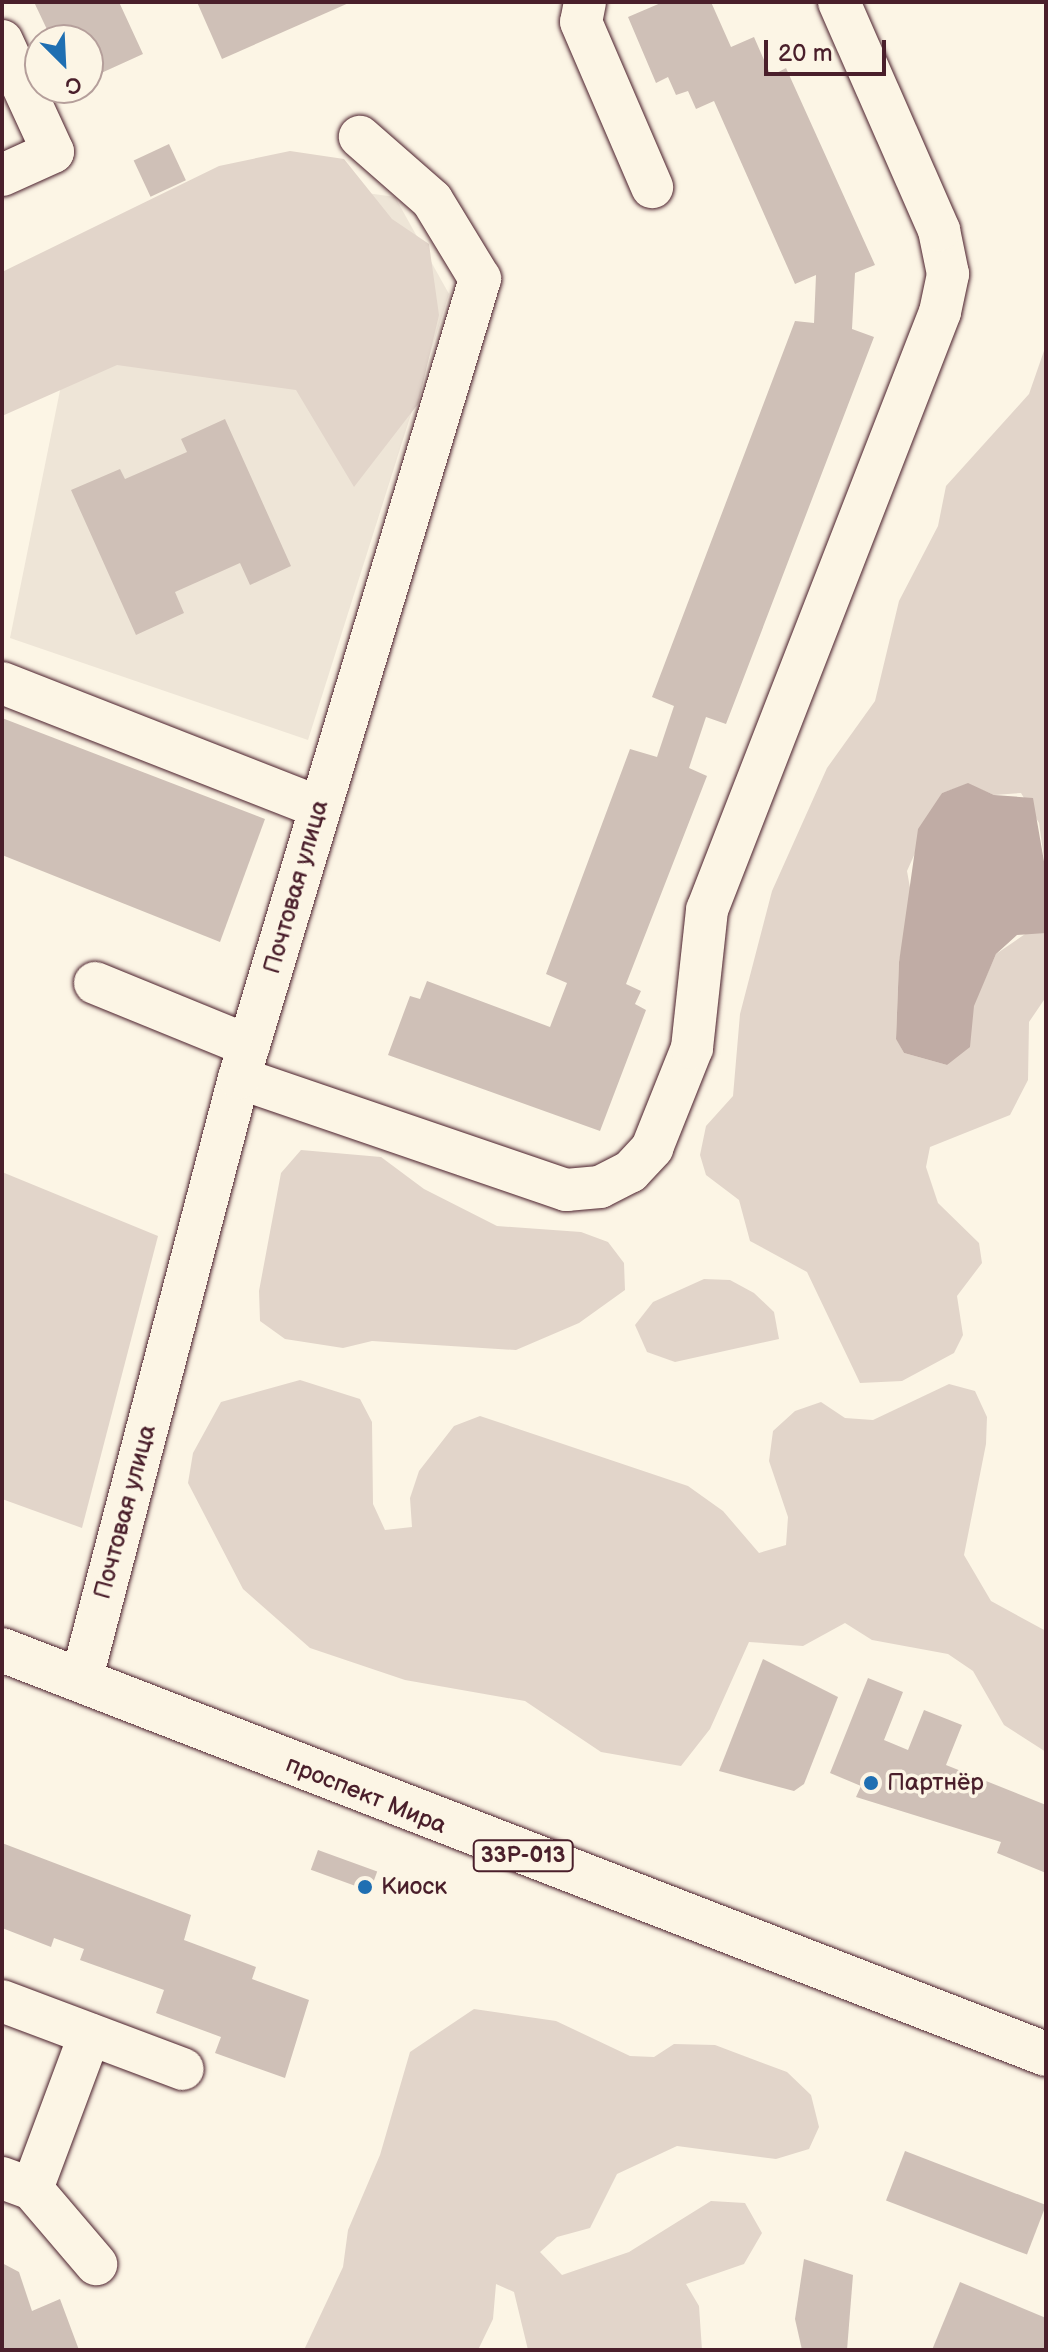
<!DOCTYPE html>
<html>
<head>
<meta charset="utf-8">
<style>
  body { margin:0 }
  #map { position:relative; width:1048px; height:2352px; overflow:hidden; background:#fcf5e5; font-family:"Balsamiq Sans",sans-serif }
  div>[style] { position:absolute }
  [style*='--x'] { left:calc(var(--x)*1px); top:calc(var(--y)*1px); width:calc(var(--w)*1px); rotate:calc(var(--a)*1deg) }
  .built>* { inset:0; background:#eee5d7 }
  .green>* { inset:0; background:#e2d5ca }
  .water>* { inset:0; background:#c0aca5 }
  .building>* { inset:0; background:#cfc0b7; transform-origin:0 0 }
  .roads { filter:drop-shadow(0 0 2px #4a1f2b) drop-shadow(0 0 2px #4a1f2b) }
  .minor>* { height:42px; margin:-21px; padding:0 21px; transform-origin:21px; border-radius:21px; background:#fcf5e5 }
  .major>* { height:44px; margin:-22px; padding:0 22px; transform-origin:22px; border-radius:22px; background:#fcf5e5 }
  .dots>* { width:22px; height:22px; translate:-50% -50%; box-sizing:border-box; border:4px solid #fcf5e5; border-radius:50% }
  span { translate:-50% -50%; white-space:nowrap; text-align:center; line-height:1.15; -webkit-text-stroke:7px #fcf5e5; paint-order:stroke }
  .shield-label span { padding:2px 6px; background:#fcf5e5; border:2px solid; border-radius:6px; -webkit-text-stroke-width:0 }
  .shield-label { font-size:22px; color:#4a1f2b; font-weight:700 }
  .street-label { font-size:24px; color:#4a1f2b }
  .poi-label { font-size:24px; color:#4a1f2b }
  .left { translate:0 -50%; text-align:left }
  .frame { position:absolute; inset:0; border:4px solid #4a1f2b; pointer-events:none }
  .north { position:absolute; left:24px; top:24px; width:80px; height:80px; box-sizing:border-box; background:#fcf5e5; border:2px solid #b59f9b; border-radius:50%; rotate:156deg; font-size:22px; font-weight:700; line-height:32px; text-align:center; color:#4a1f2b }
  .north::after { content:''; display:block; margin:auto; width:28px; height:36px; background:#1f6fb2; clip-path:polygon(50% 0,100% 100%,50% 72%,0 100%) }
  .scale { position:absolute; left:764px; top:40px; width:122px; height:36px; box-sizing:border-box; border:4px solid #4a1f2b; border-top:0; padding-left:10px; font-size:24px; line-height:28px; white-space:nowrap; color:#4a1f2b; -webkit-text-stroke:6px #fcf5e5; paint-order:stroke }
</style>
</head>
<body>
<div id="map">
  <div class="built">
    <i style="clip-path:polygon(289px 182px,395px 197px,449px 294px,308px 740px,10px 638px,88px 252px)"></i>
  </div>
  <div class="green">
    <i style="clip-path:polygon(290px 151px,344px 159px,392px 219px,429px 244px,439px 315px,418px 404px,354px 487px,296px 390px,117px 365px,2px 416px,2px 272px,219px 166px)"></i>
    <i style="clip-path:polygon(1046px 345px,1046px 873px,1039px 823px,1021px 793px,994px 795px,968px 784px,942px 793px,907px 871px,912px 899px,899px 962px,896px 1038px,904px 1053px,947px 1065px,996px 954px,1031px 930px,1046px 933px,1046px 997px,1029px 1022px,1028px 1080px,1010px 1115px,930px 1147px,926px 1167px,938px 1203px,979px 1243px,982px 1263px,957px 1296px,963px 1335px,954px 1353px,902px 1381px,860px 1383px,807px 1272px,750px 1241px,739px 1200px,706px 1175px,700px 1155px,706px 1126px,733px 1096px,740px 1014px,772px 891px,827px 768px,875px 701px,899px 601px,938px 526px,946px 486px,1029px 394px)"></i>
    <i style="clip-path:polygon(301px 1150px,381px 1157px,424px 1189px,497px 1226px,581px 1232px,608px 1242px,624px 1263px,625px 1290px,579px 1323px,516px 1350px,372px 1341px,343px 1348px,285px 1339px,260px 1321px,259px 1291px,281px 1173px)"></i>
    <i style="clip-path:polygon(2px 1172px,158px 1236px,82px 1528px,2px 1499px)"></i>
    <i style="clip-path:polygon(704px 1279px,730px 1280px,754px 1293px,774px 1312px,779px 1339px,675px 1362px,647px 1352px,635px 1325px,653px 1302px)"></i>
    <i style="clip-path:polygon(300px 1380px,360px 1399px,372px 1422px,373px 1504px,385px 1530px,412px 1527px,410px 1498px,419px 1471px,454px 1426px,480px 1416px,688px 1486px,723px 1511px,759px 1553px,786px 1545px,788px 1517px,769px 1461px,773px 1431px,795px 1411px,821px 1402px,845px 1418px,873px 1420px,949px 1384px,975px 1391px,987px 1417px,986px 1444px,964px 1555px,991px 1601px,1046px 1631px,1046px 1752px,1004px 1725px,973px 1671px,948px 1654px,872px 1640px,845px 1623px,803px 1646px,749px 1642px,710px 1729px,681px 1766px,601px 1752px,525px 1701px,405px 1680px,310px 1648px,243px 1589px,188px 1483px,193px 1453px,221px 1402px)"></i>
    <i style="clip-path:polygon(474px 2009px,556px 2021px,630px 2056px,654px 2057px,674px 2044px,715px 2045px,787px 2072px,811px 2095px,819px 2127px,809px 2149px,776px 2159px,677px 2146px,617px 2174px,590px 2228px,557px 2237px,540px 2252px,562px 2275px,629px 2252px,711px 2201px,745px 2203px,762px 2233px,744px 2264px,686px 2284px,699px 2306px,702px 2350px,528px 2350px,514px 2292px,496px 2284px,493px 2319px,478px 2350px,304px 2350px,343px 2267px,348px 2230px,380px 2155px,410px 2052px)"></i>
  </div>
  <div class="water">
    <i style="clip-path:polygon(968px 783px,994px 795px,1033px 798px,1046px 873px,1046px 933px,1017px 935px,996px 954px,974px 1006px,970px 1047px,947px 1065px,904px 1053px,896px 1039px,899px 962px,918px 829px,942px 793px)"></i>
  </div>
  <div class="building">
    <i style="clip-path:polygon(34px 2px,119px 2px,143px 54px,88px 79px,88px 40px,52px 40px)"></i>
    <i style="clip-path:polygon(197px 2px,351px 2px,222px 59px)"></i>
    <i style="clip-path:polygon(663px 2px,711px 2px,731px 47px,754px 37px,771px 76px,786px 68px,875px 265px,855px 273px,852px 329px,874px 337px,726px 724px,706px 717px,689px 768px,707px 776px,626px 984px,641px 991px,635px 1004px,646px 1010px,600px 1131px,388px 1055px,410px 996px,420px 999px,427px 981px,550px 1027px,567px 983px,546px 974px,630px 749px,657px 757px,674px 706px,652px 697px,795px 321px,814px 323px,816px 275px,795px 284px,714px 101px,696px 109px,688px 91px,676px 95px,668px 77px,656px 83px,628px 17px)"></i>
    <i style="left:169px;top:144px;width:40px;height:39px;rotate:65deg"></i>
    <i style="clip-path:polygon(225px 419px,291px 566px,250px 585px,240px 563px,175px 592px,184px 613px,136px 635px,71px 490px,120px 469px,125px 479px,187px 452px,181px 439px)"></i>
    <i style="clip-path:polygon(2px 718px,265px 819px,220px 942px,2px 855px)"></i>
    <i style="clip-path:polygon(763px 1659px,838px 1697px,804px 1784px,794px 1791px,719px 1771px)"></i>
    <i style="clip-path:polygon(868px 1678px,903px 1692px,884px 1740px,908px 1750px,924px 1710px,962px 1725px,946px 1765px,1046px 1805px,1046px 1873px,997px 1853px,1001px 1842px,856px 1797px,861px 1786px,830px 1773px)"></i>
    <i style="clip-path:polygon(2px 1843px,191px 1915px,184px 1940px,256px 1967px,252px 1979px,309px 2000px,285px 2078px,215px 2053px,221px 2037px,156px 2013px,164px 1990px,80px 1960px,84px 1949px,54px 1938px,51px 1947px,2px 1928px)"></i>
    <i style="left:318px;top:1850px;width:63px;height:21px;rotate:20deg"></i>
    <i style="left:905px;top:2151px;width:151px;height:53px;rotate:21deg"></i>
    <i style="clip-path:polygon(804px 2259px,853px 2275px,847px 2350px,802px 2350px,795px 2319px)"></i>
    <i style="clip-path:polygon(2px 2263px,19px 2272px,32px 2311px,60px 2299px,79px 2350px,2px 2350px)"></i>
    <i style="clip-path:polygon(960px 2282px,1046px 2318px,1046px 2350px,932px 2350px)"></i>
  </div>
  <div class="roads">
    <div class="minor">
      <i style="--x:585;--y:2;--w:20;--a:101"></i>
      <i style="--x:581;--y:22;--w:180;--a:66.7"></i>
      <i style="--x:2;--y:41;--w:122;--a:65.3"></i>
      <i style="--x:53;--y:152;--w:56;--a:155.7"></i>
      <i style="--x:2;--y:683;--w:340;--a:21.4"></i>
      <i style="--x:95;--y:983;--w:166;--a:22.2"></i>
      <i style="--x:239;--y:1078;--w:346;--a:18.9"></i>
      <i style="--x:566;--y:1190;--w:34;--a:-5"></i>
      <i style="--x:600;--y:1187;--w:34;--a:-27"></i>
      <i style="--x:630;--y:1172;--w:33;--a:-47"></i>
      <i style="--x:652;--y:1148;--w:108;--a:-68.2"></i>
      <i style="--x:692;--y:1048;--w:139;--a:-83.8"></i>
      <i style="--x:707;--y:910;--w:642;--a:-68.71"></i>
      <i style="--x:940;--y:312;--w:39;--a:-78"></i>
      <i style="--x:948;--y:274;--w:45;--a:-101.6"></i>
      <i style="--x:939;--y:230;--w:249;--a:-113.7"></i>
      <i style="--x:81;--y:1681;--w:623;--a:-75.32"></i>
      <i style="--x:239;--y:1078;--w:835;--a:-73.22"></i>
      <i style="--x:480;--y:279;--w:92;--a:-121.3"></i>
      <i style="--x:432;--y:200;--w:96;--a:-138.8"></i>
      <i style="--x:2;--y:2001;--w:193;--a:20.6"></i>
      <i style="--x:2;--y:2178;--w:32;--a:20"></i>
      <i style="--x:32;--y:2189;--w:99;--a:49.5"></i>
      <i style="--x:32;--y:2189;--w:165;--a:-69.5"></i>
    </div>
    <div class="major">
      <i style="--x:2;--y:1650;--w:1119;--a:21.16"></i>
    </div>
  </div>
  <div class="dots">
    <i style="left:871px;top:1783px;background:#1f6fb2"></i>
    <i style="left:365px;top:1887px;background:#1f6fb2"></i>
  </div>
  <div class="shield-label">
    <span style="left:523px;top:1856px">33Р-013</span>
  </div>
  <div class="street-label">
    <span style="left:296px;top:887px;rotate:-74deg">Почтовая улица</span>
    <span style="left:125px;top:1512px;rotate:-75deg">Почтовая улица</span>
    <span style="left:366px;top:1795px;rotate:22deg">проспект Мира</span>
  </div>
  <div class="poi-label">
    <span class="left" style="left:887px;top:1783px">Партнёр</span>
    <span class="left" style="left:381px;top:1887px">Киоск</span>
  </div>
  <div class="frame"></div>
  <div class="north">С</div>
  <div class="scale">20 m</div>
</div>
</body>
</html>
